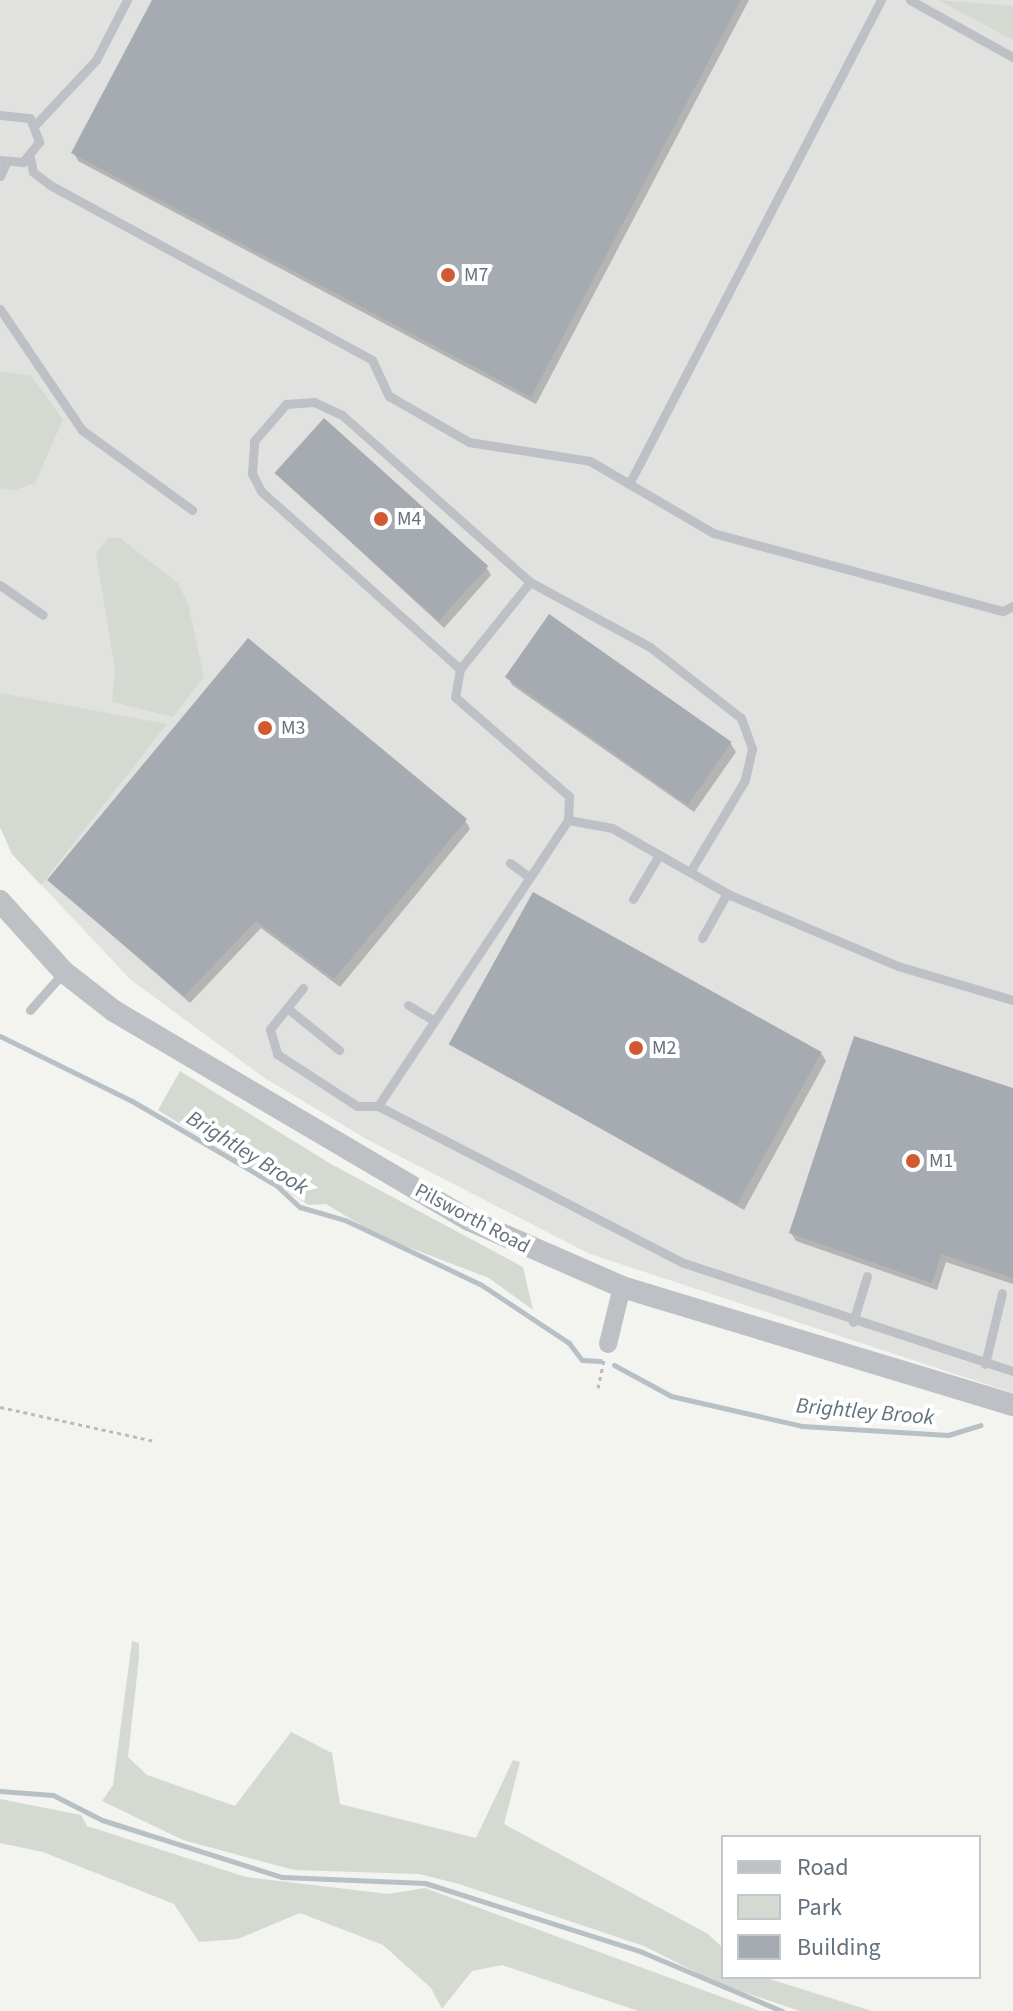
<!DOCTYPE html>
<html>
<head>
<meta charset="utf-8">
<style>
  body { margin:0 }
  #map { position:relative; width:1013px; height:2011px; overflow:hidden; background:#f3f3f0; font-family:"Source Sans 3",sans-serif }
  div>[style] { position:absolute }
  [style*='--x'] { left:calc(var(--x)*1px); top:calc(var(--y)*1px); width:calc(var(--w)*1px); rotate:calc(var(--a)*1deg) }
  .built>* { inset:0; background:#e1e2e0 }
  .green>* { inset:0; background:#d4dad1 }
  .shadow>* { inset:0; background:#0003 }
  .stream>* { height:5px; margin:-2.5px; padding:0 2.5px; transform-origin:2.5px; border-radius:2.5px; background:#b7c0c5 }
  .building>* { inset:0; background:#a5abb0; transform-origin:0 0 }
  .path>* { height:3px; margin-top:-1.5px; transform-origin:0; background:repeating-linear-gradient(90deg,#b9bbbd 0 4px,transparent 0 8px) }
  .service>* { height:9px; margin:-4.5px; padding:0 4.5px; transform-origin:4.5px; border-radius:4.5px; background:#bdc0c4 }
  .minor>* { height:18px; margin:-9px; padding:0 9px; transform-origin:9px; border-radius:9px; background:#bdc0c4 }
  .tertiary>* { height:22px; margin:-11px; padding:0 11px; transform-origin:11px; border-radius:11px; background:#bdc0c4 }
  .dots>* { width:22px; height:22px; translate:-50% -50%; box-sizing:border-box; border:4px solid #fff; border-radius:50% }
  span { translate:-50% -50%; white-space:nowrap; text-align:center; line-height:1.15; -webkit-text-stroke:8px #fff; paint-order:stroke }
  .poi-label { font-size:20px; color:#65727e }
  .left { translate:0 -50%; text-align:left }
  .street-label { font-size:20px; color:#65727e }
  .water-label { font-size:22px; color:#61737b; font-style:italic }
  .legend { position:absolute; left:721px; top:1835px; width:260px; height:144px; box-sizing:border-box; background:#fff; border:2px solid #c1c7cb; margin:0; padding:10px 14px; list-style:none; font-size:24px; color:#65727e }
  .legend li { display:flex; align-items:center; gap:16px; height:40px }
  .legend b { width:40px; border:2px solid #c1c7cb }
</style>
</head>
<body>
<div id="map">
  <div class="built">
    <i style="clip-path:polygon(0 0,1013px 0,1013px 1393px,590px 1254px,368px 1140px,263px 1077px,131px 980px,12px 854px,0 827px)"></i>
  </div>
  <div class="green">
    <i style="clip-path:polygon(938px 0,1013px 6px,1013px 41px,1013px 40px)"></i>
    <i style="clip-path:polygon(0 372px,31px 375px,63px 420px,35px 483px,15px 490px,0 488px)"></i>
    <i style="clip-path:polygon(108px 538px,120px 538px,178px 583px,188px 604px,204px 677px,173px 717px,112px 702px,115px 670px,96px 554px)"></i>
    <i style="clip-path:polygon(0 693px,167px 724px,41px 885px,12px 854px,0 827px)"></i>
    <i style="clip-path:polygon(180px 1071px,331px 1164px,523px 1267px,533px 1310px,489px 1278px,379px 1236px,326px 1204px,309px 1205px,158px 1110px)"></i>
    <i style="clip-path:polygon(132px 1641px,139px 1643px,139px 1657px,128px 1757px,147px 1775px,235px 1806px,291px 1732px,332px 1753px,340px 1804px,476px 1838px,513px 1760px,520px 1762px,504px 1824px,708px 1934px,723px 1948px,723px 1977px,763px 1977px,872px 2011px,800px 2011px,719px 1984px,644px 1946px,459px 1884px,419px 1874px,294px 1870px,183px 1840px,102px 1801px,113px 1785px)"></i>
    <i style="clip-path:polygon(0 1799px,81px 1815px,87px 1826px,246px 1877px,388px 1894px,425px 1888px,760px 2011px,638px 2011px,502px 1965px,472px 1971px,442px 2009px,431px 1988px,383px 1945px,300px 1913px,238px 1939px,199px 1942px,174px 1904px,43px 1852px,0 1843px)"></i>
  </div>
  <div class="shadow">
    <i style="clip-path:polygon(154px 0,749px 0,536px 404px,78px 161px,74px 153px)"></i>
    <i style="clip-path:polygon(276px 473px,486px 567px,491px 575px,444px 628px)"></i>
    <i style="clip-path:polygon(549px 617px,731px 744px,736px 752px,694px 812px,512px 685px,508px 677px)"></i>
    <i style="clip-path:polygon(465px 820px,470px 829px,340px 987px,261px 928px,190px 1003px,50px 881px)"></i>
    <i style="clip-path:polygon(452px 1044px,821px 1053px,826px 1061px,744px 1210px)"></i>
    <i style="clip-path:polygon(1013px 1091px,1013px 1284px,946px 1262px,937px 1290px,796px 1241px,791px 1233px)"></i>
  </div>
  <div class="stream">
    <i style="--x:0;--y:1036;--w:147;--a:26.2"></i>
    <i style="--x:132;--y:1101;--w:167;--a:30.3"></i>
    <i style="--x:276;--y:1185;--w:33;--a:43"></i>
    <i style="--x:300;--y:1207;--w:47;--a:16.1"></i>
    <i style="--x:345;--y:1220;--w:149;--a:25.4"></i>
    <i style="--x:480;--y:1284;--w:107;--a:33.5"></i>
    <i style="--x:569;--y:1343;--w:21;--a:53"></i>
    <i style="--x:582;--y:1360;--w:18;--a:3"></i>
    <i style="--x:614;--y:1365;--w:65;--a:28.5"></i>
    <i style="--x:671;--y:1396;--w:134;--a:12.9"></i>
    <i style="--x:802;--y:1426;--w:146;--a:3.5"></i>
    <i style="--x:948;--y:1435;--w:34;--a:-17"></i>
    <i style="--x:0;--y:1791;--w:53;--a:4.3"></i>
    <i style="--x:53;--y:1795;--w:55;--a:27"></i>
    <i style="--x:102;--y:1820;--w:189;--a:17.6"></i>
    <i style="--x:282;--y:1877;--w:143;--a:2.4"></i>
    <i style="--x:425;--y:1883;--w:228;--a:17.6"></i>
    <i style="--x:642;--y:1952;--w:152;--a:22.9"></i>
  </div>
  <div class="building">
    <i style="clip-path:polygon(152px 0,741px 0,531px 397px,71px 153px)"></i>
    <i style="left:324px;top:418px;width:221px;height:74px;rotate:42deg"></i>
    <i style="left:549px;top:614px;width:223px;height:77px;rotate:35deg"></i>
    <i style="clip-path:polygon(248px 638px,467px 819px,334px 979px,256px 921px,184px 996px,47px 880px)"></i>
    <i style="left:533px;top:892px;width:330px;height:174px;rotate:29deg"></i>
    <i style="clip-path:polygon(854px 1036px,1013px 1088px,1013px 1278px,941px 1254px,932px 1283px,789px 1233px)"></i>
  </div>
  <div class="path">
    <i style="--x:598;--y:1388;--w:29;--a:-78"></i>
    <i style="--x:0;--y:1407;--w:159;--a:12.4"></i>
  </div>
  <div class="service">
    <i style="--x:910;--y:0;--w:118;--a:29"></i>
    <i style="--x:0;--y:115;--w:30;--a:6"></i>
    <i style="--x:30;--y:118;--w:26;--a:69"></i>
    <i style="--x:39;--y:142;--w:26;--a:129"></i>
    <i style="--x:23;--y:162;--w:23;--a:-175"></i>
    <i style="--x:35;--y:125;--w:89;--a:-46.8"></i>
    <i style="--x:96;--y:60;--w:68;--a:-62.7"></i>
    <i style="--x:30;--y:157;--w:15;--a:79"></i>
    <i style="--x:33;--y:172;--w:21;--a:37"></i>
    <i style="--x:50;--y:185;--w:366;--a:28.5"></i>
    <i style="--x:372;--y:360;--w:40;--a:65"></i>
    <i style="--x:389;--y:396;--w:92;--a:29.9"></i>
    <i style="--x:469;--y:442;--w:122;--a:8.9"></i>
    <i style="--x:590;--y:461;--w:143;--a:30.3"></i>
    <i style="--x:713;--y:533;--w:300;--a:15.1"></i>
    <i style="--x:1003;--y:611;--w:11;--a:-27"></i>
    <i style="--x:0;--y:176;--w:14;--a:-65"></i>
    <i style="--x:0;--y:309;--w:146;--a:55.9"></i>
    <i style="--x:82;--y:430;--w:136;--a:36"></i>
    <i style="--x:629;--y:484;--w:546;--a:-62.5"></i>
    <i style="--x:530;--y:582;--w:112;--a:128.8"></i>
    <i style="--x:460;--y:669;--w:28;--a:100"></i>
    <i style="--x:455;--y:697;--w:151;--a:41"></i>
    <i style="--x:569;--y:796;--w:24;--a:92"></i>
    <i style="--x:568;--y:820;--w:343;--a:123.6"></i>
    <i style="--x:378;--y:1106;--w:344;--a:27.2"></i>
    <i style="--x:684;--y:1263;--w:346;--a:18.2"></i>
    <i style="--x:0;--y:585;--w:52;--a:34.9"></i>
    <i style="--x:460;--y:669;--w:267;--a:-138.2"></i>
    <i style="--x:261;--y:491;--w:20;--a:-117"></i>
    <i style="--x:252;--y:473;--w:32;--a:-86"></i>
    <i style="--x:254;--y:441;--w:49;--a:-49.1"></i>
    <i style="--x:286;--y:404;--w:28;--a:-4"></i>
    <i style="--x:314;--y:402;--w:31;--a:25"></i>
    <i style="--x:342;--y:415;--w:251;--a:41.6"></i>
    <i style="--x:530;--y:582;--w:136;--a:28.4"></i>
    <i style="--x:650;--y:647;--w:115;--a:38"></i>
    <i style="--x:741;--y:718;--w:33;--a:70"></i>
    <i style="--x:752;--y:749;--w:32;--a:103"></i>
    <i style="--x:745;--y:780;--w:107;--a:120.9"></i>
    <i style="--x:568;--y:820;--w:45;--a:10.3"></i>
    <i style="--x:612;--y:828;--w:136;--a:29.6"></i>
    <i style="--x:730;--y:895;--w:182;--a:22.9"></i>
    <i style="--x:898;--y:966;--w:120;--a:16.5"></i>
    <i style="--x:510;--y:863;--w:24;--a:36"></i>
    <i style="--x:633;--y:899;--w:51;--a:-59.4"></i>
    <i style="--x:702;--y:938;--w:51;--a:-60.9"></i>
    <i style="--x:303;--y:988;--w:53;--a:128.8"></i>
    <i style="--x:270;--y:1029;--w:26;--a:74"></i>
    <i style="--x:277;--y:1054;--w:95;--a:33"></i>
    <i style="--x:357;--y:1106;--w:21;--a:0"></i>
    <i style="--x:408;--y:1005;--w:26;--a:31"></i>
    <i style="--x:287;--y:1008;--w:67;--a:38.9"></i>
    <i style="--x:30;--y:1010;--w:51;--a:-48.2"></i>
    <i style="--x:853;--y:1322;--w:48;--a:-73.1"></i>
    <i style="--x:985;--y:1364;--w:73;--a:-76.5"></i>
  </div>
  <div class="minor">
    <i style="--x:608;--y:1344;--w:59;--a:-76.2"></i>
  </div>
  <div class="tertiary">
    <i style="--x:0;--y:901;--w:96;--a:48"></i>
    <i style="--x:64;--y:972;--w:63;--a:38"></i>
    <i style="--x:114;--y:1011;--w:412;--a:30.5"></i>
    <i style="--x:469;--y:1220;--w:167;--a:23.6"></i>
    <i style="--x:622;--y:1287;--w:408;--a:16.8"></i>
  </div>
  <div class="dots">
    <i style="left:448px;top:275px;background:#d05b33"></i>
    <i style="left:381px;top:519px;background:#d05b33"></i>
    <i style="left:265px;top:728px;background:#d05b33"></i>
    <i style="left:636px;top:1048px;background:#d05b33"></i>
    <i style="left:913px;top:1161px;background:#d05b33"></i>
  </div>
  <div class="poi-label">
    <span class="left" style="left:464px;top:275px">M7</span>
    <span class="left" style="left:397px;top:519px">M4</span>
    <span class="left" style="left:281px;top:728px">M3</span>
    <span class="left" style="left:652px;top:1048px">M2</span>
    <span class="left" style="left:929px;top:1161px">M1</span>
  </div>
  <div class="street-label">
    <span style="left:472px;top:1219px;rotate:28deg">Pilsworth Road</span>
  </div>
  <div class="water-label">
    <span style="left:247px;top:1153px;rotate:32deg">Brightley Brook</span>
    <span style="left:865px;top:1412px;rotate:5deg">Brightley Brook</span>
  </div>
  <ul class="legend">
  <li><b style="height:10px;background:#bdc0c4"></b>Road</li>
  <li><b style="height:22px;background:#d4dad1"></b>Park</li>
  <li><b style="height:22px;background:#a5abb0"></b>Building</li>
  </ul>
</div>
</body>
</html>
